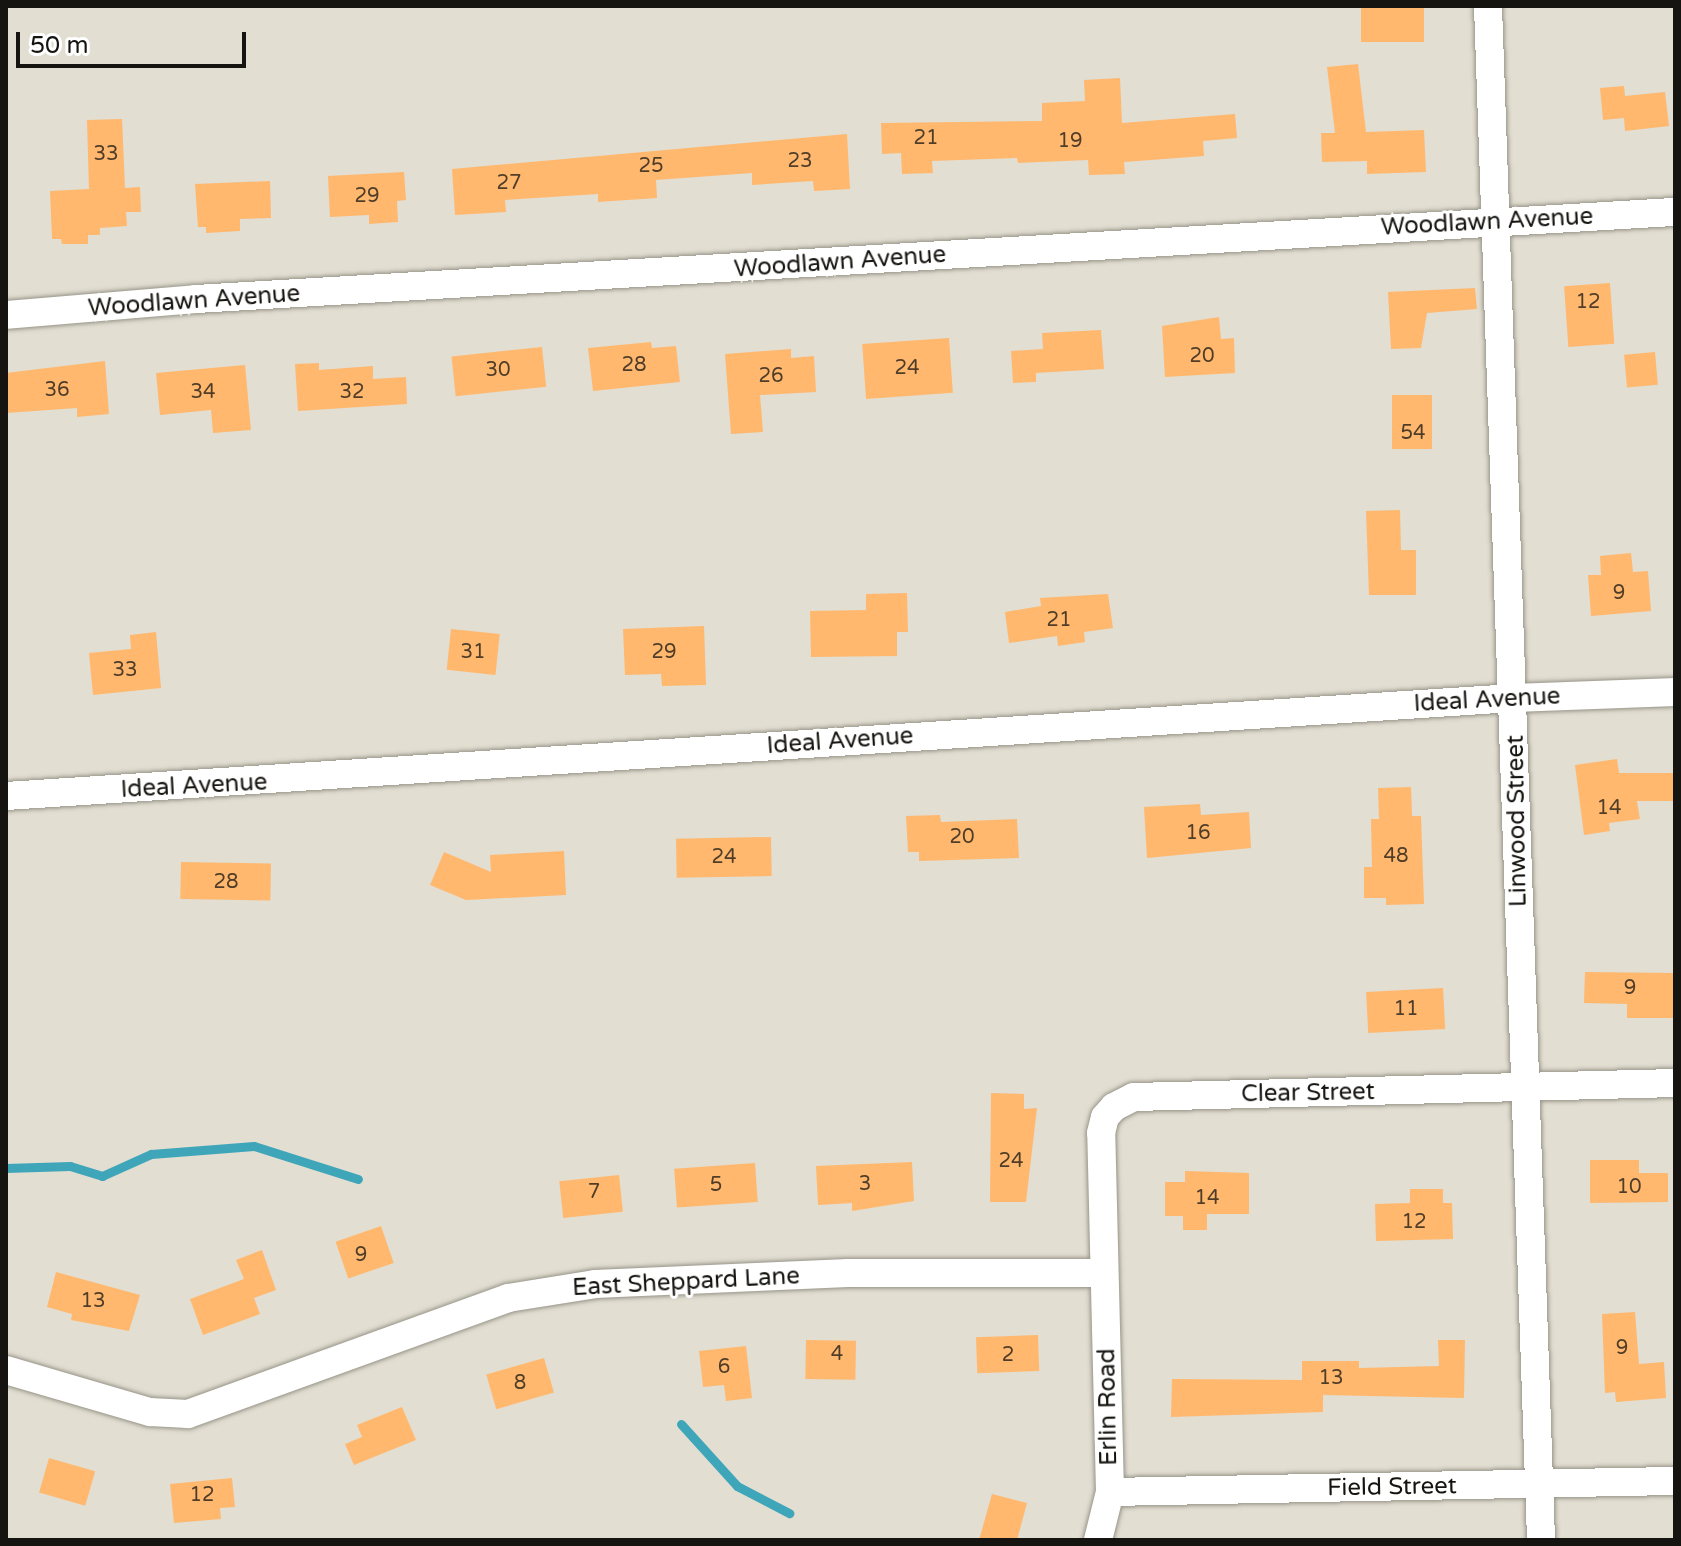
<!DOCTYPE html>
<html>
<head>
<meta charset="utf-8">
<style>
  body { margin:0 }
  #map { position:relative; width:1681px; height:1546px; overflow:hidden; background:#e2ded2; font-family:"Varela Round",sans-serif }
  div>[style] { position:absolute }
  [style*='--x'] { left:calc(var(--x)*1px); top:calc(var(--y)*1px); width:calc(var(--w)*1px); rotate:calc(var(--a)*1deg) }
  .stream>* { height:9px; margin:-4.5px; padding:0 4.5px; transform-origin:4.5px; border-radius:4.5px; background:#3fa6ba }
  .building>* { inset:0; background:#ffb86e; transform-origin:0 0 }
  .roads { filter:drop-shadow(0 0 2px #979488) drop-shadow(0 0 2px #979488) }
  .minor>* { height:28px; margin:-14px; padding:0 14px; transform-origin:14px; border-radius:14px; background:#fff }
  span { translate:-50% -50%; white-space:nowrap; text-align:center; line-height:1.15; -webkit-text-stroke:6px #fff; paint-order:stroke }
  .number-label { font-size:20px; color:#503d28 }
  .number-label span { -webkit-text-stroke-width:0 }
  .street-label { font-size:24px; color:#151410 }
  .frame { position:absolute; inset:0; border:8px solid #151410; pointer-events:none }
  .scale { position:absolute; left:16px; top:32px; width:230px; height:36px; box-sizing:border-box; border:4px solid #151410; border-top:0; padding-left:10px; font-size:24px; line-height:28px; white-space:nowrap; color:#151410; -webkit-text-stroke:6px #fff; paint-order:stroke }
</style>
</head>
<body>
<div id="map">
  <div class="stream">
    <i style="--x:6;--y:1168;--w:64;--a:-1.8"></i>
    <i style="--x:70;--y:1166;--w:34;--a:17"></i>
    <i style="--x:102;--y:1176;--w:54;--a:-24.2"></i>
    <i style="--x:151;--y:1154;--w:103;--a:-4.4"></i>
    <i style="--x:254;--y:1146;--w:109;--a:17.6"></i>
    <i style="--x:681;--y:1424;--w:84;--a:47.9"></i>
    <i style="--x:737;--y:1486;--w:59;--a:27.4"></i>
  </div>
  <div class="building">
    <i style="left:1361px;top:6px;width:63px;height:36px"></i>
    <i style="clip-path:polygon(1358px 64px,1366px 132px,1424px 130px,1426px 172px,1367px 174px,1367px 161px,1322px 162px,1321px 133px,1335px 133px,1327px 67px)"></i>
    <i style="clip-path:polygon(1120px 78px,1122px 123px,1235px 114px,1237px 138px,1203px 141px,1204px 156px,1124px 162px,1125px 174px,1089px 175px,1088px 160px,1018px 163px,1017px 158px,932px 161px,933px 173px,902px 174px,901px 153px,882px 154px,881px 123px,1042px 121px,1042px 103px,1085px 101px,1084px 80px)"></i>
    <i style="clip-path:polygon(1624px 86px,1625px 96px,1665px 92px,1669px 126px,1625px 131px,1624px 118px,1603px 120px,1600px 88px)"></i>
    <i style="clip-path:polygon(122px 119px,125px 188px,140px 187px,141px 212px,126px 212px,127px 226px,100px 228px,100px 235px,88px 235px,88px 244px,62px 244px,61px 239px,52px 239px,50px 191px,89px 189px,87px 120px)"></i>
    <i style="clip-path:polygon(847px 134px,850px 189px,814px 191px,813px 181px,752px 185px,752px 173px,656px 180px,657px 198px,598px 202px,598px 194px,505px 200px,506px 212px,455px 215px,452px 169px)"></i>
    <i style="clip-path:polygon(404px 172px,406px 200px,397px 201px,398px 222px,369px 224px,369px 215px,330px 217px,328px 176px)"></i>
    <i style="clip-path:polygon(270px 181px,271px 218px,240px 219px,240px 231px,206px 233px,206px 227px,198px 227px,195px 184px)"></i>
    <i style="left:1610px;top:283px;width:61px;height:46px;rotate:86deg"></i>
    <i style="clip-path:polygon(1475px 288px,1477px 309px,1427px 313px,1421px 348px,1391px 349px,1388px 292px)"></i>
    <i style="clip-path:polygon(1219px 317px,1221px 339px,1234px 338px,1235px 373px,1165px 377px,1162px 326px)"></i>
    <i style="clip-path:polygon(1101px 330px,1104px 369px,1036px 373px,1036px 382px,1013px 383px,1011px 351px,1043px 349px,1042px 333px)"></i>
    <i style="left:949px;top:338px;width:55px;height:87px;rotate:86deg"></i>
    <i style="clip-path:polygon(651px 342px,652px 348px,676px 346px,680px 382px,593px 391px,588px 348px)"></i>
    <i style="left:542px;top:347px;width:40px;height:91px;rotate:84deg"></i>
    <i style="clip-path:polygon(791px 349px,791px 358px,814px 356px,816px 392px,760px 395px,763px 432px,731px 434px,725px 354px)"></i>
    <i style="left:1655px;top:352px;width:33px;height:31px;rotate:85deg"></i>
    <i style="clip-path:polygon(105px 361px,109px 414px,77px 417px,77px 408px,6px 413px,6px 373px)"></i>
    <i style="clip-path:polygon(319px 363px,319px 370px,373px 366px,373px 379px,406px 377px,407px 404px,298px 411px,295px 364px)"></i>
    <i style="clip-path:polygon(245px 365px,251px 430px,213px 433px,211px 410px,160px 415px,156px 373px)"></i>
    <i style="left:1392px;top:395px;width:40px;height:54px"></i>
    <i style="clip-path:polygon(1400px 510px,1401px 550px,1416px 550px,1416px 595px,1369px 595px,1366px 511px)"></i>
    <i style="clip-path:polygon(1631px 553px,1633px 572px,1648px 571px,1651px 611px,1591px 616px,1588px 575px,1601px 575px,1600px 556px)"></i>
    <i style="clip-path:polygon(907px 593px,908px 632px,897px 632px,897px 656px,811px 657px,810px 611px,866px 610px,866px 594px)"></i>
    <i style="clip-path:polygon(1108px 594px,1113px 628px,1084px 632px,1085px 642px,1058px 646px,1057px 636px,1009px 643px,1005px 612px,1041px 606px,1040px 598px)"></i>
    <i style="clip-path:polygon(704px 626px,706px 685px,662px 686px,661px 674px,625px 675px,623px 629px)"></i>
    <i style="left:451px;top:629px;width:49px;height:41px;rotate:6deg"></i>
    <i style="clip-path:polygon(156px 632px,161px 688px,93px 695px,89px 653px,131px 649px,130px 635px)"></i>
    <i style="clip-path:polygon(1617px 759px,1619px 773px,1675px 773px,1675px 801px,1637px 801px,1640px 819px,1609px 823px,1610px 831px,1584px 835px,1575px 765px)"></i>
    <i style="clip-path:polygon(1411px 787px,1412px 816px,1421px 816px,1424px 904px,1386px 905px,1386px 898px,1364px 898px,1364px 867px,1372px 867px,1371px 819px,1379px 819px,1378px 788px)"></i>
    <i style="clip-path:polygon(1200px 804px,1201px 815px,1249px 812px,1251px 848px,1147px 858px,1144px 807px)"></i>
    <i style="clip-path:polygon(940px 815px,941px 822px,1017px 819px,1019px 858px,919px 861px,919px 852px,908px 852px,906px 816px)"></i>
    <i style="left:771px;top:837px;width:39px;height:95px;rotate:89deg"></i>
    <i style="clip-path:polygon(564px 851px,566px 895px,466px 900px,430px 885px,444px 852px,491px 872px,490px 855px)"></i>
    <i style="left:181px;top:862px;width:90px;height:37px;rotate:1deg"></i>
    <i style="clip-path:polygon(1585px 972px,1675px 973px,1675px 1018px,1627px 1018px,1627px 1004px,1584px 1003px)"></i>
    <i style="left:1443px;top:988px;width:41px;height:77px;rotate:87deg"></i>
    <i style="clip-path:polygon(991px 1093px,1024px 1094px,1024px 1109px,1037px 1108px,1026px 1202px,990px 1202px)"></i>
    <i style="clip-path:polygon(1590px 1160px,1639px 1160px,1639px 1173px,1668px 1173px,1668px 1202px,1590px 1203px)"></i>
    <i style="clip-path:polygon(912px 1162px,914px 1201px,852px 1211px,852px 1203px,818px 1205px,816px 1166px)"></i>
    <i style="left:755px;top:1163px;width:39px;height:81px;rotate:86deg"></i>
    <i style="clip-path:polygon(1185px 1171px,1249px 1173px,1249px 1214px,1207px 1214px,1207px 1230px,1183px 1230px,1183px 1216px,1165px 1216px,1165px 1182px,1185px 1182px)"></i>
    <i style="left:619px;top:1175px;width:37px;height:60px;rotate:84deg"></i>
    <i style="clip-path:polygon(1410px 1189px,1443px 1189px,1443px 1203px,1452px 1203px,1453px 1239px,1376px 1241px,1375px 1204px,1410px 1203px)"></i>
    <i style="left:381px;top:1226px;width:39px;height:48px;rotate:71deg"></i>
    <i style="clip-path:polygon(262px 1250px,276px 1290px,254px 1298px,260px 1314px,203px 1335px,190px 1299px,244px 1279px,236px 1260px)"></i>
    <i style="clip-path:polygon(56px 1272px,140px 1295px,129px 1331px,71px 1320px,72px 1314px,47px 1307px)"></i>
    <i style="clip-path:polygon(1635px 1312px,1639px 1364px,1664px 1362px,1666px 1398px,1616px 1402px,1615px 1392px,1605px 1393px,1602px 1314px)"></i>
    <i style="left:1038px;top:1335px;width:36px;height:62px;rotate:88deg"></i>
    <i style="left:806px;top:1340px;width:50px;height:39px;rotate:1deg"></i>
    <i style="clip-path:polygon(1438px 1340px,1465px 1340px,1464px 1398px,1323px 1395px,1323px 1412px,1171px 1417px,1172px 1379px,1302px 1380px,1302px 1361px,1359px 1361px,1359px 1368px,1439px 1366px)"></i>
    <i style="clip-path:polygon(746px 1346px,752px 1398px,726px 1401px,724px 1385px,703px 1387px,699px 1351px)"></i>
    <i style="left:544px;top:1358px;width:36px;height:60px;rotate:74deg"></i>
    <i style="clip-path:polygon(402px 1407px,416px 1440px,354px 1465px,345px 1444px,362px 1437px,357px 1425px)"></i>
    <i style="left:49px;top:1458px;width:48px;height:36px;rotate:16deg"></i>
    <i style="clip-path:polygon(232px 1478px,235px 1507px,220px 1508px,221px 1519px,174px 1523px,170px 1484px)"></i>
    <i style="clip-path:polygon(992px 1494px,1027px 1503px,1017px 1540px,979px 1540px)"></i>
  </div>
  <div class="roads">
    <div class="minor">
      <i style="--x:1488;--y:6;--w:1535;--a:88.02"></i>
      <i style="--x:6;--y:315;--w:191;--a:-4.8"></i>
      <i style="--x:196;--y:299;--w:1482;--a:-3.37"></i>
      <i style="--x:6;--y:796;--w:1511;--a:-3.72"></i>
      <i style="--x:1514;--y:698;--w:161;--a:-2.1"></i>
      <i style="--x:6;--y:1370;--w:150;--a:16.3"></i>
      <i style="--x:150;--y:1412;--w:38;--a:3"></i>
      <i style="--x:188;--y:1414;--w:340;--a:-19.9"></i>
      <i style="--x:508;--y:1298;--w:88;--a:-9.1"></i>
      <i style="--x:595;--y:1284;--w:253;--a:-2.5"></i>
      <i style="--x:848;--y:1273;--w:256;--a:0"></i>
      <i style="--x:1110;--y:1492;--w:565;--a:-1.12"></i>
      <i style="--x:1098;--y:1540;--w:49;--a:-76"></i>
      <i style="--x:1110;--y:1492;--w:359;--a:-91.4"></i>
      <i style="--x:1101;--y:1133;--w:16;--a:-76"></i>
      <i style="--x:1105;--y:1117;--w:13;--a:-48"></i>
      <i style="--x:1114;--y:1107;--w:22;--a:-27"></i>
      <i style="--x:1134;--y:1097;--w:541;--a:-1.48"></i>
    </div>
  </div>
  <div class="number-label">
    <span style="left:926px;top:138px">21</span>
    <span style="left:1070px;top:141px">19</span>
    <span style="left:106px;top:154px">33</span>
    <span style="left:800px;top:161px">23</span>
    <span style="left:651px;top:166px">25</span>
    <span style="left:509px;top:183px">27</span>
    <span style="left:367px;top:196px">29</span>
    <span style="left:1588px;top:302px">12</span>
    <span style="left:1202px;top:356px">20</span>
    <span style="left:634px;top:365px">28</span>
    <span style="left:907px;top:368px">24</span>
    <span style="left:498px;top:370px">30</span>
    <span style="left:771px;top:376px">26</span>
    <span style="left:57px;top:390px">36</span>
    <span style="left:203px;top:392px">34</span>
    <span style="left:352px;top:392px">32</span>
    <span style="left:1413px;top:433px">54</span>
    <span style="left:1619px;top:593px">9</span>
    <span style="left:1059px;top:620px">21</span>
    <span style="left:473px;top:652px">31</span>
    <span style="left:664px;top:652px">29</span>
    <span style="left:125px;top:670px">33</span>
    <span style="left:1609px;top:808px">14</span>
    <span style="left:1198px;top:833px">16</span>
    <span style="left:962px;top:837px">20</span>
    <span style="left:1396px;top:856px">48</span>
    <span style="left:724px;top:857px">24</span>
    <span style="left:226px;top:882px">28</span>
    <span style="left:1630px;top:988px">9</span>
    <span style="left:1406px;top:1009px">11</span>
    <span style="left:1011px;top:1161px">24</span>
    <span style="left:865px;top:1184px">3</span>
    <span style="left:716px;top:1185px">5</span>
    <span style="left:1629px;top:1187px">10</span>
    <span style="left:594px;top:1192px">7</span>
    <span style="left:1207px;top:1198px">14</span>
    <span style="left:1414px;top:1222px">12</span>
    <span style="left:361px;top:1255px">9</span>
    <span style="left:93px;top:1301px">13</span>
    <span style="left:1622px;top:1348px">9</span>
    <span style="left:837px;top:1354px">4</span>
    <span style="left:1008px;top:1355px">2</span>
    <span style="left:724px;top:1367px">6</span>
    <span style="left:1331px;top:1378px">13</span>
    <span style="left:520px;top:1383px">8</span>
    <span style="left:202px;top:1495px">12</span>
  </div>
  <div class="street-label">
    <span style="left:1487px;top:222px;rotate:-3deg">Woodlawn Avenue</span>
    <span style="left:840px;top:262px;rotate:-4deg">Woodlawn Avenue</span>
    <span style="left:194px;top:301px;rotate:-4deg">Woodlawn Avenue</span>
    <span style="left:1487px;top:700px;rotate:-3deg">Ideal Avenue</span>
    <span style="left:840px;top:741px;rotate:-4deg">Ideal Avenue</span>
    <span style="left:194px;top:786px;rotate:-3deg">Ideal Avenue</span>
    <span style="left:1517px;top:821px;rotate:-91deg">Linwood Street</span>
    <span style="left:1308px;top:1093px;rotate:-1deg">Clear Street</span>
    <span style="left:686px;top:1282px;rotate:-3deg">East Sheppard Lane</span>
    <span style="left:1108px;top:1407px;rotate:-91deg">Erlin Road</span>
    <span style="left:1392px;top:1487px;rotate:-1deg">Field Street</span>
  </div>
  <div class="frame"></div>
  <div class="scale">50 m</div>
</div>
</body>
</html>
